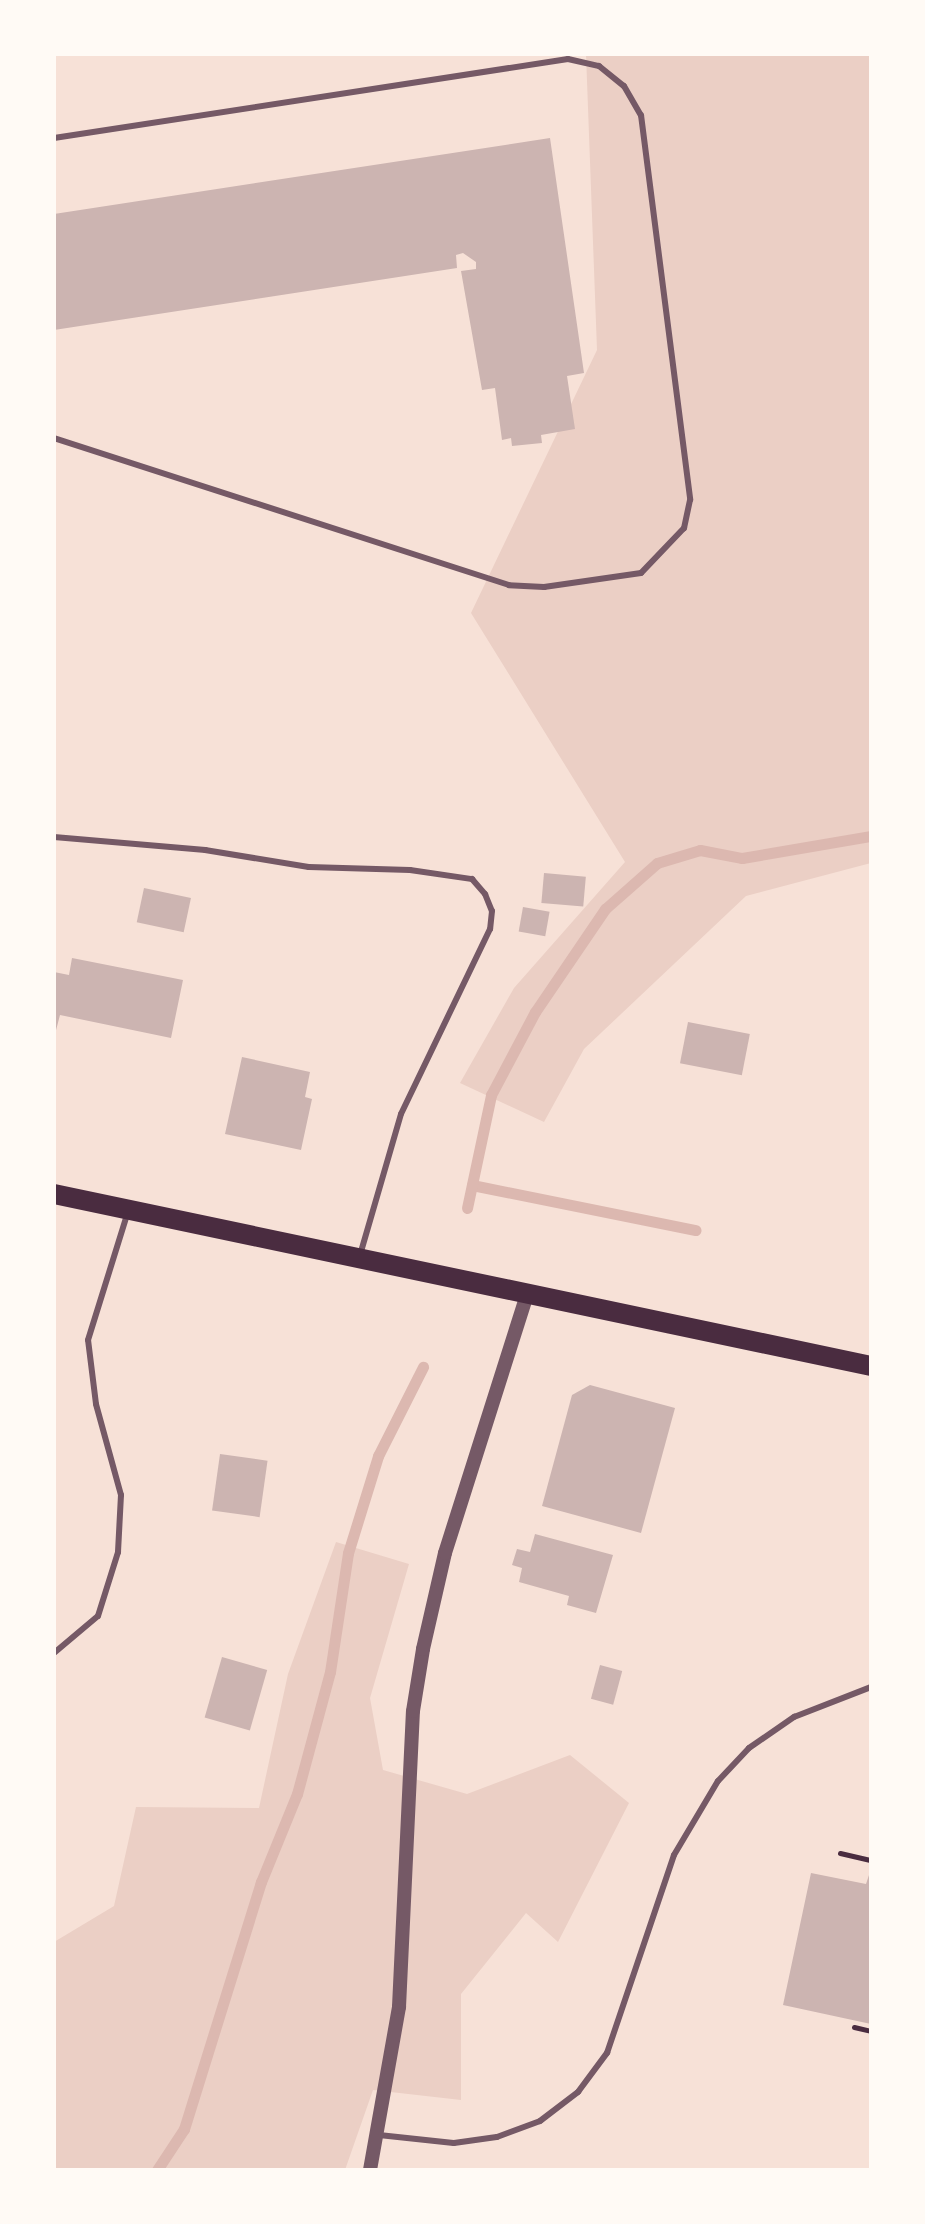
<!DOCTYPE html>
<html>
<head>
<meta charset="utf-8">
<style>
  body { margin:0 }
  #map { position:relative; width:925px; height:2224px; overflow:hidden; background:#f7e1d7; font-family:"Nunito Sans",sans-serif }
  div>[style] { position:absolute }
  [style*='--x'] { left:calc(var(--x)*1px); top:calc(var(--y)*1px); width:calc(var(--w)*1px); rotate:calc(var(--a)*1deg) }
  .green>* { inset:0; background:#ebcfc5 }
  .stream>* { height:11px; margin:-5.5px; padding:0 5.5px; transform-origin:5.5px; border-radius:5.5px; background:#dcb8b0 }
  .building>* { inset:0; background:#ccb4b1; transform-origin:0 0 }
  .path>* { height:5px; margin:-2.5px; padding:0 2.5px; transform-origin:2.5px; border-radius:2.5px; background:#4a2c40 }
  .service>* { height:6px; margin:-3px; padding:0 3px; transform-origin:3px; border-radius:3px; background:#755966 }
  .tertiary>* { height:14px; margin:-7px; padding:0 7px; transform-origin:7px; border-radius:7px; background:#755966 }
  .primary>* { height:20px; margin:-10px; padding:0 10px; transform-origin:10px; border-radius:10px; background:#4a2c40 }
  span { translate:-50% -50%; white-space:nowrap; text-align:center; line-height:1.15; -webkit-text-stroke:8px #fffaf5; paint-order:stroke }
  .frame { position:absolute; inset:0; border:56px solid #fffaf5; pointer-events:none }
</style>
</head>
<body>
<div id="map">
  <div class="green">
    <i style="clip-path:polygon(586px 54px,871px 54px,871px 863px,746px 896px,584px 1049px,544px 1122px,460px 1083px,514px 988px,625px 862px,471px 613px,597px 350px)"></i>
    <i style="clip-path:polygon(336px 1542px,409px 1564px,370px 1698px,383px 1770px,467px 1794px,570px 1755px,629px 1803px,558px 1942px,526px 1913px,461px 1994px,461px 2100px,373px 2090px,345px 2170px,54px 2170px,54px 1942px,114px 1906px,136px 1807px,259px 1808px,288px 1674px)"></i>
  </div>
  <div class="stream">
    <i style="--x:472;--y:1185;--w:228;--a:11.4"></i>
    <i style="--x:467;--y:1208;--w:116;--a:-78"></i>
    <i style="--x:491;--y:1095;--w:94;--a:-62.1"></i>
    <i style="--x:535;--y:1012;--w:125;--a:-55.8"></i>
    <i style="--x:605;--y:909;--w:69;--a:-41.5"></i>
    <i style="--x:657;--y:863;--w:45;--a:-16.8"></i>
    <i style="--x:700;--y:850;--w:43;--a:10.8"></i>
    <i style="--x:742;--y:858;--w:131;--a:-9.7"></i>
    <i style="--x:157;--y:2170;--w:49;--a:-56.6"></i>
    <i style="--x:184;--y:2129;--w:259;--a:-72.7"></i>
    <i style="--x:261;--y:1882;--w:95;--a:-67.8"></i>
    <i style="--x:297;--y:1794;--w:126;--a:-74.9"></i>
    <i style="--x:330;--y:1672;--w:120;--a:-81.4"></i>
    <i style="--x:348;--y:1553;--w:102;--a:-72.8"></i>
    <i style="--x:378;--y:1456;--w:100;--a:-63.2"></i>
  </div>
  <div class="building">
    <i style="clip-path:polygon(550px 138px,584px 373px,567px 376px,575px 429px,541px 435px,542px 443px,512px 446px,511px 438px,502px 440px,495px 388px,482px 390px,461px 271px,476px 269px,476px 262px,463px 253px,456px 255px,457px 268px,54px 330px,54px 214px)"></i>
    <i style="left:544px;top:873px;width:42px;height:30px;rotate:5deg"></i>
    <i style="left:144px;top:888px;width:48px;height:35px;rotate:12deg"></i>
    <i style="left:523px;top:907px;width:27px;height:25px;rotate:10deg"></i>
    <i style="clip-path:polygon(72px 958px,183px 980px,171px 1038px,60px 1015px,54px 1038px,54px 972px,69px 975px)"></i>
    <i style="left:688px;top:1022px;width:63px;height:42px;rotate:11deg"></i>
    <i style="clip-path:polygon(242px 1057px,310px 1072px,305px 1097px,312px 1099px,301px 1150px,225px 1134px)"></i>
    <i style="clip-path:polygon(590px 1385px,675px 1408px,641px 1533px,542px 1506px,572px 1395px)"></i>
    <i style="left:220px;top:1454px;width:48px;height:57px;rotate:8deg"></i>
    <i style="clip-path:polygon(535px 1534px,613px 1555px,596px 1613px,567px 1605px,569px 1596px,519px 1582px,522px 1568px,512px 1565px,517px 1549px,530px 1552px)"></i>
    <i style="left:222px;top:1657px;width:47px;height:63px;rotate:16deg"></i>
    <i style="left:600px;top:1665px;width:23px;height:35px;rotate:15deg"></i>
    <i style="clip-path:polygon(871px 1869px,871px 2024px,783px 2005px,811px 1873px,866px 1884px)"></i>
  </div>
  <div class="path">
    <i style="--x:840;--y:1853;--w:32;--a:13"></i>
    <i style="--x:854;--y:2027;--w:17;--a:13"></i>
  </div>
  <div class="service">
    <i style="--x:54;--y:138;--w:520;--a:-8.74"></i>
    <i style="--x:568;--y:59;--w:32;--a:13"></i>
    <i style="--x:599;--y:66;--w:32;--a:39"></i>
    <i style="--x:624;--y:86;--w:34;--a:60"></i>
    <i style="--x:641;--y:115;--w:388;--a:82.7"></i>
    <i style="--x:690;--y:500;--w:29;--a:102"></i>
    <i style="--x:684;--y:528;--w:62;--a:133.7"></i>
    <i style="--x:641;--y:573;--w:98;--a:171.8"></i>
    <i style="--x:544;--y:587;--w:35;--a:-177"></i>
    <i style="--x:509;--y:585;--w:478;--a:-162.1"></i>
    <i style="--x:54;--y:837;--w:152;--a:4.9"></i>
    <i style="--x:205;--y:850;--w:105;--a:9.3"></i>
    <i style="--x:309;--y:867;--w:101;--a:1.7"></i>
    <i style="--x:410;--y:870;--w:63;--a:8.3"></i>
    <i style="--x:472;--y:879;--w:20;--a:49"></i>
    <i style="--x:485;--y:894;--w:18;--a:68"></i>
    <i style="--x:492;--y:911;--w:18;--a:96"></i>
    <i style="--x:490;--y:929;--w:205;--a:115.7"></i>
    <i style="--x:401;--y:1114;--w:147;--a:106.2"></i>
    <i style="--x:54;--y:1653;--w:57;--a:-40.1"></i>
    <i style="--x:98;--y:1616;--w:67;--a:-72.6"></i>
    <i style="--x:118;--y:1552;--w:57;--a:-87"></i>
    <i style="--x:121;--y:1495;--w:94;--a:-105.4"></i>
    <i style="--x:96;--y:1404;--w:64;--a:-97.1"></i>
    <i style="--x:88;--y:1340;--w:131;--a:-72.7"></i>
    <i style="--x:379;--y:2135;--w:75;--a:6.1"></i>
    <i style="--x:454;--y:2143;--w:43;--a:-7.9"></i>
    <i style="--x:497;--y:2137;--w:46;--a:-20.4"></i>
    <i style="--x:540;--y:2121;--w:48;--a:-37.3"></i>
    <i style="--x:578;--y:2092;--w:49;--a:-53.4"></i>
    <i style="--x:607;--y:2053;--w:209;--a:-71.3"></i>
    <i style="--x:674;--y:1855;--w:86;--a:-59.3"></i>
    <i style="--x:718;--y:1781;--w:45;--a:-46.8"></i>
    <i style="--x:749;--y:1748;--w:55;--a:-34.6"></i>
    <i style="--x:794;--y:1717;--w:83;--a:-21.3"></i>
  </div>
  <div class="tertiary">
    <i style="--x:370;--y:2170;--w:166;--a:-79.9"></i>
    <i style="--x:399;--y:2007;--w:296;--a:-87.3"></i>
    <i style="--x:413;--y:1711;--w:63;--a:-80.8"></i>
    <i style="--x:423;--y:1649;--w:98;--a:-77.1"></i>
    <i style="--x:445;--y:1553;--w:274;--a:-72.4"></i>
  </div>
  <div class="primary">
    <i style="--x:54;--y:1194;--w:835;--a:11.89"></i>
  </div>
  <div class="frame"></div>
</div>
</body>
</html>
